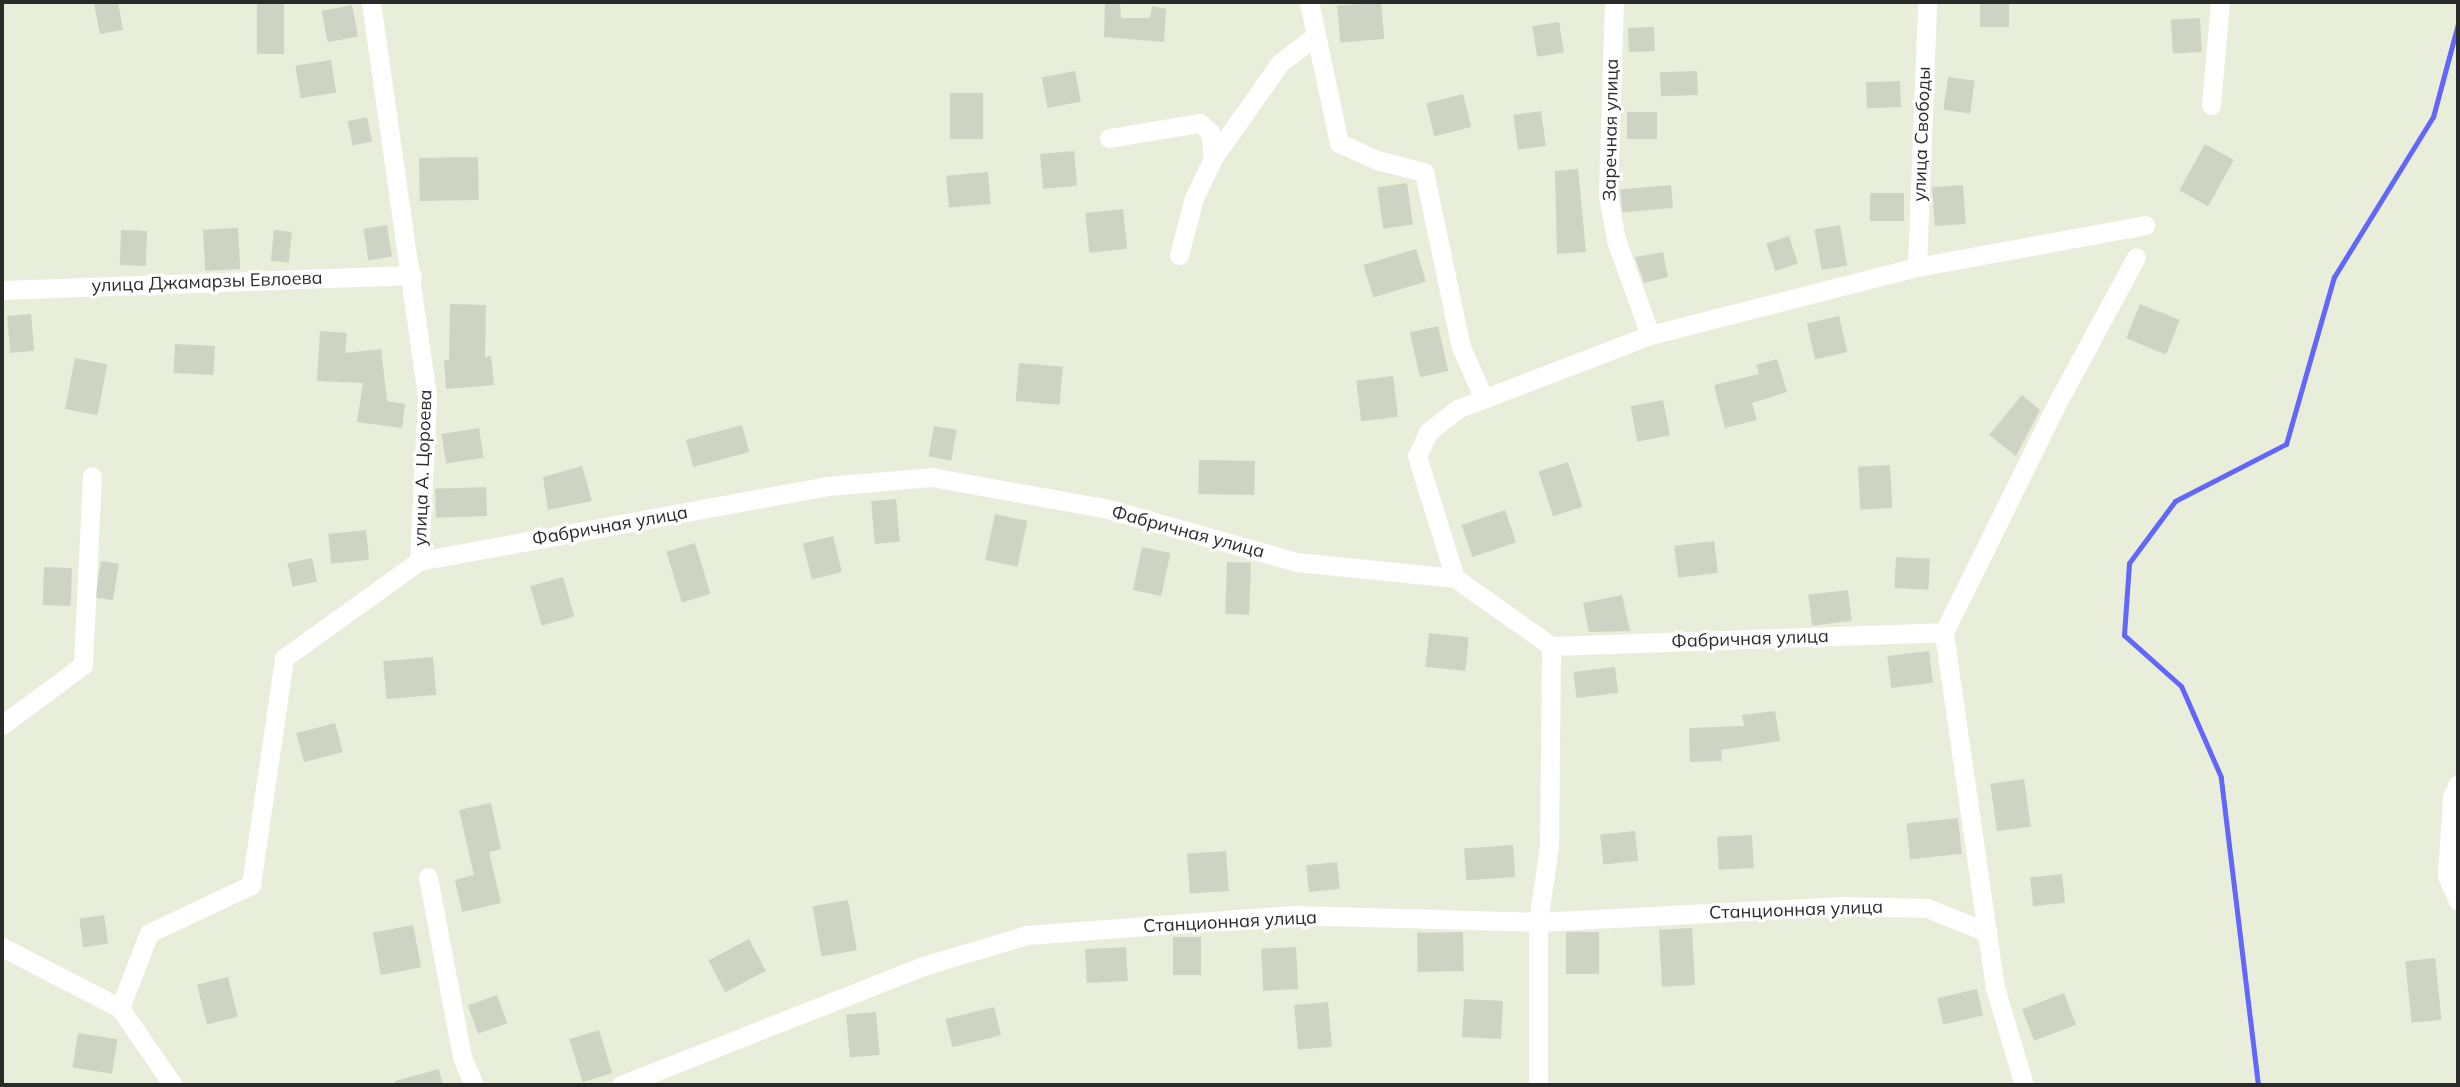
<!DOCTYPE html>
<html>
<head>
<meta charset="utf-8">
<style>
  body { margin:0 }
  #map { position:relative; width:2460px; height:1087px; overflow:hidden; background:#e9eedb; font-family:Mulish,sans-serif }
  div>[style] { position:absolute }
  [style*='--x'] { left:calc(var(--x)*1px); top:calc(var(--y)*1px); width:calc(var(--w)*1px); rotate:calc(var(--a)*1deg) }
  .stream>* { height:5px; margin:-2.5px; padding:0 2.5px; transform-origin:2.5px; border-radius:2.5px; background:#6366fb }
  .building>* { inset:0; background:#ced3c3; transform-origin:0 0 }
  .minor>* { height:19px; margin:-9.5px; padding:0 9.5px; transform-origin:9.5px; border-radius:9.5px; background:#fff }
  span { translate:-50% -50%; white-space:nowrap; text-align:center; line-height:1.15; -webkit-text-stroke:6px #fff; paint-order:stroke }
  .street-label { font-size:18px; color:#2a2a2a }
  .frame { position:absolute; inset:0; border:4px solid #2a2a2a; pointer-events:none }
</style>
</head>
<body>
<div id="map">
  <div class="stream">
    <i style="--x:2258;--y:1085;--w:310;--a:-96.9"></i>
    <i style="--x:2221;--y:777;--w:99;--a:-113.7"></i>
    <i style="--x:2181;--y:686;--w:76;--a:-138.2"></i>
    <i style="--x:2124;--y:635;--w:72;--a:-86"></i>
    <i style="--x:2129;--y:563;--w:77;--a:-53.4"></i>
    <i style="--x:2175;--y:501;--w:125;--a:-27.2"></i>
    <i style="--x:2286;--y:444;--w:174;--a:-74"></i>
    <i style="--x:2334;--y:277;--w:188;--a:-58.3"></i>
    <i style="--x:2433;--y:117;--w:96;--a:-75"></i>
  </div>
  <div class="building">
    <i style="clip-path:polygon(109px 2px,118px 2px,123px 30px,100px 34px,94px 4px)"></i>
    <i style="left:257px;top:2px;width:27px;height:52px"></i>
    <i style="clip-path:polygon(1105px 2px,1120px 2px,1121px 18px,1150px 18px,1152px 6px,1166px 9px,1164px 42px,1104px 37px)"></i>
    <i style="left:1381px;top:2px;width:37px;height:44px;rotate:85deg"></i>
    <i style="left:1980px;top:2px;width:29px;height:25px"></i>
    <i style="left:352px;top:5px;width:32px;height:31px;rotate:79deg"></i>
    <i style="left:2200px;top:18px;width:34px;height:29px;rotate:87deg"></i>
    <i style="left:1559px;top:22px;width:31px;height:27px;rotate:81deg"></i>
    <i style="left:1654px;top:27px;width:24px;height:26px;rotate:88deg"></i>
    <i style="left:331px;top:60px;width:33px;height:36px;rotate:81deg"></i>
    <i style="left:1075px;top:71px;width:31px;height:34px;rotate:79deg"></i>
    <i style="left:1697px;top:71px;width:24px;height:37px;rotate:88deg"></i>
    <i style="left:1948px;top:77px;width:27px;height:33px;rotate:8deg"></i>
    <i style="left:1900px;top:81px;width:26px;height:34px;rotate:88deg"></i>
    <i style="left:950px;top:93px;width:33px;height:46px"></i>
    <i style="left:1463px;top:94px;width:34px;height:38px;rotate:76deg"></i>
    <i style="left:1541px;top:111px;width:35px;height:28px;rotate:82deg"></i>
    <i style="left:1657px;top:112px;width:27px;height:30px;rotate:90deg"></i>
    <i style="left:367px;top:117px;width:25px;height:20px;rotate:78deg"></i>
    <i style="left:2205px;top:144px;width:33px;height:53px;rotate:29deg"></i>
    <i style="left:1074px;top:151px;width:35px;height:34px;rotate:85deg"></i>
    <i style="left:478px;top:157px;width:43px;height:59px;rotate:89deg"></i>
    <i style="clip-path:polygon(1578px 169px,1586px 252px,1557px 254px,1555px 171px)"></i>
    <i style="left:988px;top:172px;width:32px;height:42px;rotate:85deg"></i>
    <i style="left:1407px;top:183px;width:42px;height:30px;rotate:82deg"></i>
    <i style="left:1671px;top:185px;width:23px;height:51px;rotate:85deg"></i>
    <i style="left:1963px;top:185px;width:39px;height:31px;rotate:86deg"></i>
    <i style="left:1870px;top:193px;width:34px;height:28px"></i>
    <i style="left:1123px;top:209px;width:40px;height:38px;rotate:84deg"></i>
    <i style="left:387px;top:225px;width:32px;height:24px;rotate:81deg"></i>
    <i style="left:1840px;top:225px;width:41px;height:26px;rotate:80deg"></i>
    <i style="left:238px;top:228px;width:41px;height:35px;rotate:87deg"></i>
    <i style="left:121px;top:230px;width:26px;height:35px;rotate:2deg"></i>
    <i style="left:274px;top:230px;width:18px;height:31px;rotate:6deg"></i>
    <i style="left:1789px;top:236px;width:29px;height:24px;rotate:72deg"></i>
    <i style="left:1416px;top:249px;width:34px;height:55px;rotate:73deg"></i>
    <i style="clip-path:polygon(1663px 252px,1668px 277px,1644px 283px,1635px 257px)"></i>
    <i style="clip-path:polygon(450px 304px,486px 305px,485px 357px,491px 356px,494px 385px,446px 389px,444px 360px,449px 360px)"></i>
    <i style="left:2140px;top:304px;width:43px;height:37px;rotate:22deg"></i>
    <i style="left:31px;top:314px;width:37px;height:24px;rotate:85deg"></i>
    <i style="left:1839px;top:316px;width:37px;height:33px;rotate:77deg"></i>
    <i style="left:1438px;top:326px;width:46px;height:29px;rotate:77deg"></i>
    <i style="clip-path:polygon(320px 331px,347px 333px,345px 353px,381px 349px,387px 401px,405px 404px,402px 428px,357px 422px,363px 383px,317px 381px)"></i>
    <i style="left:175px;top:344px;width:40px;height:29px;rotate:3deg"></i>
    <i style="left:75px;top:358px;width:33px;height:52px;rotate:11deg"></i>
    <i style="clip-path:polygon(1777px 359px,1787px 392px,1752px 403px,1757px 420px,1725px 428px,1714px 385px,1759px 374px,1756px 365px)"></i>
    <i style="left:1019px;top:363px;width:44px;height:38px;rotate:5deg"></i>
    <i style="left:1393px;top:376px;width:41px;height:37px;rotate:83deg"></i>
    <i style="clip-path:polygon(2022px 395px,2040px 410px,2016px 456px,1989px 435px)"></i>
    <i style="left:1663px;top:400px;width:36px;height:33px;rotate:79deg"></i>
    <i style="left:742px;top:425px;width:28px;height:58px;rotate:75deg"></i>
    <i style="left:934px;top:426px;width:23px;height:31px;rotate:10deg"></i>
    <i style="left:479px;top:428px;width:30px;height:38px;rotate:81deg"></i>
    <i style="left:1199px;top:460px;width:56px;height:34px;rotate:1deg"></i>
    <i style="left:1568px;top:462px;width:47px;height:31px;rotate:72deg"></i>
    <i style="left:1890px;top:465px;width:43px;height:32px;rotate:87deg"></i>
    <i style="clip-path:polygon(582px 466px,592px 501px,548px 510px,543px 477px)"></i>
    <i style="left:486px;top:487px;width:29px;height:51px;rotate:88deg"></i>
    <i style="left:896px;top:499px;width:43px;height:25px;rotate:85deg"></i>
    <i style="left:1505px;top:510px;width:34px;height:46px;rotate:71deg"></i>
    <i style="left:995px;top:514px;width:33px;height:47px;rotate:12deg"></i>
    <i style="left:366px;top:530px;width:30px;height:38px;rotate:84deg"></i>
    <i style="left:833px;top:536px;width:37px;height:31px;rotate:76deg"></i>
    <i style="left:1714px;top:541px;width:32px;height:40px;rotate:83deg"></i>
    <i style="left:695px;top:543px;width:53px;height:30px;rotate:73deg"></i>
    <i style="left:1142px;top:547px;width:29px;height:44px;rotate:12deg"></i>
    <i style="left:1896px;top:557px;width:34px;height:31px;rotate:3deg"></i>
    <i style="left:312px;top:558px;width:24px;height:25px;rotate:78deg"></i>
    <i style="left:101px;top:561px;width:18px;height:37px;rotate:9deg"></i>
    <i style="left:1227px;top:562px;width:24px;height:52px;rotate:2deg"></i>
    <i style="left:44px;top:567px;width:28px;height:38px;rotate:2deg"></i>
    <i style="left:563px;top:577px;width:41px;height:34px;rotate:74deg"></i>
    <i style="left:1848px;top:590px;width:31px;height:40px;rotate:83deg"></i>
    <i style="clip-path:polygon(1622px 595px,1630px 631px,1589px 632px,1583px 603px)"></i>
    <i style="left:1429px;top:633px;width:40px;height:34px;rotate:6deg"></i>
    <i style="left:1929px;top:651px;width:32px;height:42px;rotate:83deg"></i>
    <i style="left:433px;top:657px;width:38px;height:50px;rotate:85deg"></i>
    <i style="left:1615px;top:667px;width:26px;height:42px;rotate:83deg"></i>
    <i style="clip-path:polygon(1775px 711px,1780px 741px,1721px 750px,1722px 761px,1690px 762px,1689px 728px,1744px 726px,1742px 715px)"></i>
    <i style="left:335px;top:723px;width:30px;height:40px;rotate:75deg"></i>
    <i style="left:2024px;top:779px;width:48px;height:34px;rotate:82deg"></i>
    <i style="clip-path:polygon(491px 803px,501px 849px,489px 852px,501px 903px,462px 912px,455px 880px,474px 875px,459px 810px)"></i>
    <i style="left:1958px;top:818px;width:36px;height:52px;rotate:84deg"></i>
    <i style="left:1635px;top:831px;width:30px;height:35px;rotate:84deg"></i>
    <i style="left:1752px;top:835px;width:33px;height:35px;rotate:87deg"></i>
    <i style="left:1513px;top:845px;width:32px;height:49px;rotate:86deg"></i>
    <i style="left:1226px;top:851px;width:40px;height:39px;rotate:86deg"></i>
    <i style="left:1337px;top:862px;width:27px;height:31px;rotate:84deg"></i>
    <i style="left:2062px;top:874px;width:29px;height:32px;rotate:84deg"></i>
    <i style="left:848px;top:900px;width:51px;height:36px;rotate:80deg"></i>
    <i style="left:104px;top:915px;width:29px;height:25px;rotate:82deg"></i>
    <i style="left:413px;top:925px;width:43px;height:41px;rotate:79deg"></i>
    <i style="left:1692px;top:928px;width:57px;height:33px;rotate:87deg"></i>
    <i style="left:1463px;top:932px;width:39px;height:46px;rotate:89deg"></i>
    <i style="left:1599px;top:932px;width:42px;height:33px;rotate:90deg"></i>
    <i style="left:1201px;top:937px;width:38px;height:28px;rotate:90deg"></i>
    <i style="left:749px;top:939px;width:36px;height:46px;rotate:62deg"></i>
    <i style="left:1126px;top:947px;width:34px;height:41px;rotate:87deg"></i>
    <i style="left:1296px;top:947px;width:42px;height:35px;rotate:87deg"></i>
    <i style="left:2435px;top:958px;width:62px;height:30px;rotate:84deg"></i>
    <i style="left:228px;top:977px;width:41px;height:32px;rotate:76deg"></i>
    <i style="left:1977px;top:989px;width:27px;height:41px;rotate:77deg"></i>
    <i style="left:2064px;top:993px;width:34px;height:45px;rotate:69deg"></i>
    <i style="left:497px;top:995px;width:30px;height:31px;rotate:70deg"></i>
    <i style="left:1464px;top:999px;width:39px;height:38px;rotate:3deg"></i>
    <i style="left:1328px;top:1002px;width:45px;height:34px;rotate:85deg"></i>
    <i style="left:994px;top:1007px;width:29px;height:50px;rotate:76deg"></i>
    <i style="left:876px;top:1012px;width:43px;height:30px;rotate:85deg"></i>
    <i style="left:599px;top:1030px;width:45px;height:31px;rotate:73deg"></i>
    <i style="left:78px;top:1033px;width:40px;height:35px;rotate:9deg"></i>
    <i style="clip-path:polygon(439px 1069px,443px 1085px,396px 1085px,395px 1081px)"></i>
  </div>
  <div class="minor">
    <i style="--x:1309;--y:2;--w:144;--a:78"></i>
    <i style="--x:1339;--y:143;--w:42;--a:24.1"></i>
    <i style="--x:1377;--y:160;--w:49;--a:14.3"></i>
    <i style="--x:1424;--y:172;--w:179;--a:78.1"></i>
    <i style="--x:1461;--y:347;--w:55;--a:66.3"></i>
    <i style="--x:1614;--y:2;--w:193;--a:91.8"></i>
    <i style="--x:1608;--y:195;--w:46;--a:79.9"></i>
    <i style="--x:1616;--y:240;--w:101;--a:70.3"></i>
    <i style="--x:2211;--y:105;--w:103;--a:-85"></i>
    <i style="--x:1109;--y:138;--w:92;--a:-9.4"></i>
    <i style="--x:1200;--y:123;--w:13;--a:42"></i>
    <i style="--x:1210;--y:132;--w:26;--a:83"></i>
    <i style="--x:1179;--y:255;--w:59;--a:-75.3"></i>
    <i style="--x:1194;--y:198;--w:44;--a:-64.6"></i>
    <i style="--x:1213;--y:158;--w:116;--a:-54.8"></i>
    <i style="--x:1280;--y:63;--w:44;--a:-37.6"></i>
    <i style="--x:1917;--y:267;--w:265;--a:-87.8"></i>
    <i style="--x:2;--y:290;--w:410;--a:-2.1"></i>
    <i style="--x:419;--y:561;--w:415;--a:-10.4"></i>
    <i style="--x:827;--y:486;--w:104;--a:-4.9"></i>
    <i style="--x:931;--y:477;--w:180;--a:10.2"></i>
    <i style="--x:1108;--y:509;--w:196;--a:15.7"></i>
    <i style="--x:1297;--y:562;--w:159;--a:5.8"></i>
    <i style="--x:1455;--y:578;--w:118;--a:35.3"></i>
    <i style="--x:1551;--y:646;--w:393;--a:-2"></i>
    <i style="--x:1455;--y:578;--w:128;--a:-107.3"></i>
    <i style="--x:1417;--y:456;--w:26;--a:-65"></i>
    <i style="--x:1428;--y:432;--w:37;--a:-38"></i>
    <i style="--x:1457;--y:409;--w:207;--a:-21"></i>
    <i style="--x:1650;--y:335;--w:276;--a:-14.3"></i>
    <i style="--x:1917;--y:267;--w:232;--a:-10.4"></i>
    <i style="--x:2;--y:725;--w:101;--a:-36.5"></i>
    <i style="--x:83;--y:665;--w:189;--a:-87.3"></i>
    <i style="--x:2458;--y:784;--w:14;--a:115"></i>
    <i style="--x:2452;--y:797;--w:79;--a:93.6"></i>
    <i style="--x:2447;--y:876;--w:27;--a:66"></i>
    <i style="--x:428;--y:877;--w:183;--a:79.3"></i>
    <i style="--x:462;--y:1057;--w:30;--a:67"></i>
    <i style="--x:2;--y:947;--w:133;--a:27.3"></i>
    <i style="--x:120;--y:1008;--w:93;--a:55.5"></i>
    <i style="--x:120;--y:1008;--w:80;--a:-68.9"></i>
    <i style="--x:149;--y:933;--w:113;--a:-25.2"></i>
    <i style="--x:251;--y:885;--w:229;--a:-81.7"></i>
    <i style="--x:284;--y:658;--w:166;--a:-35.7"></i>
    <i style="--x:419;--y:561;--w:165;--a:-87.2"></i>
    <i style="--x:427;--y:396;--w:398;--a:-98.1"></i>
    <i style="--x:621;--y:1085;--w:325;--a:-21.5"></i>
    <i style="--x:923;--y:966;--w:109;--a:-16.6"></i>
    <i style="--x:1027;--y:935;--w:268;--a:-4.3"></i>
    <i style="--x:1294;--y:915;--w:244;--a:1.6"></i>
    <i style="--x:1538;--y:922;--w:302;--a:-3"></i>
    <i style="--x:1840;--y:906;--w:87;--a:1.3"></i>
    <i style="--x:1927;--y:908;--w:65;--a:21.8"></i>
    <i style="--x:1538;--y:1085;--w:163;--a:-90"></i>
    <i style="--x:1538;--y:922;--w:77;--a:-81.8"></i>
    <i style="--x:1549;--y:846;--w:200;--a:-89.4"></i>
    <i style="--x:2024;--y:1085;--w:101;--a:-106.6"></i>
    <i style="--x:1995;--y:988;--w:360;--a:-98.2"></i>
    <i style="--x:1944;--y:632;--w:251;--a:-63.7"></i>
    <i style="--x:2055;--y:407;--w:170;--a:-61.6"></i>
  </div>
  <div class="street-label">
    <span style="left:1611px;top:130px;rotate:-89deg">Заречная улица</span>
    <span style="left:1922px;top:134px;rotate:-88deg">улица Свободы</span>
    <span style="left:207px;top:282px;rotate:-2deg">улица Джамарзы Евлоева</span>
    <span style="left:423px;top:468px;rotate:-88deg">улица А. Цороева</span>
    <span style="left:610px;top:526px;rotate:-10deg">Фабричная улица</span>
    <span style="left:1188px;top:532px;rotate:15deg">Фабричная улица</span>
    <span style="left:1750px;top:639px;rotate:-2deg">Фабричная улица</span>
    <span style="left:1796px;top:910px;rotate:-2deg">Станционная улица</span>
    <span style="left:1230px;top:922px;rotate:-3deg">Станционная улица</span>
  </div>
  <div class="frame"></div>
</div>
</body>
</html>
